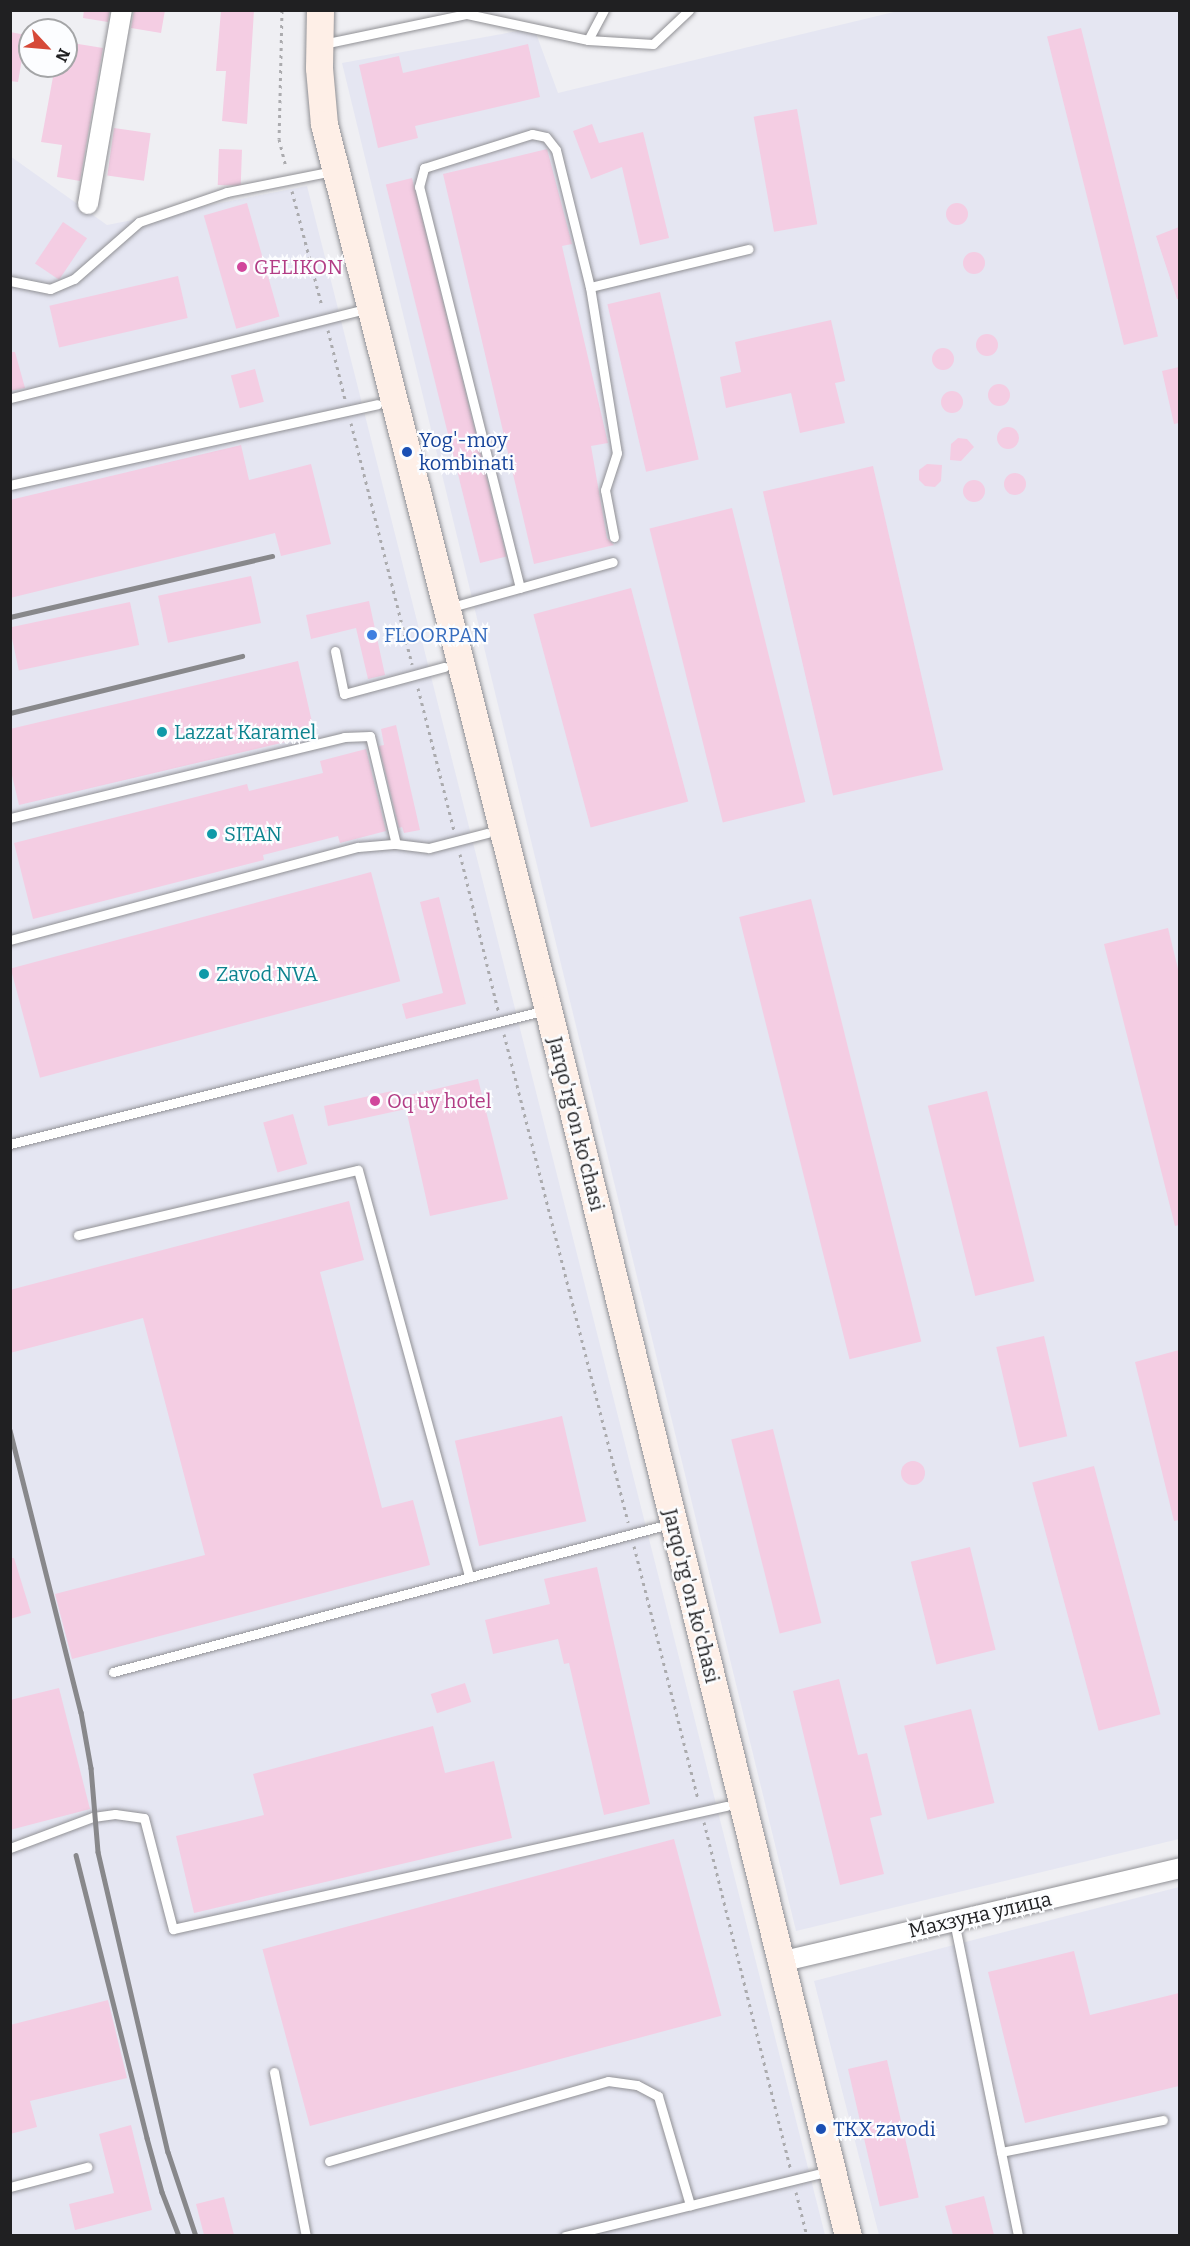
<!DOCTYPE html>
<html>
<head>
<meta charset="utf-8">
<style>
  body { margin:0 }
  #map { position:relative; width:1190px; height:2246px; overflow:hidden; background:#efeff3; font-family:Bitter,serif }
  div>[style] { position:absolute }
  [style*='--x'] { left:calc(var(--x)*1px); top:calc(var(--y)*1px); width:calc(var(--w)*1px); rotate:calc(var(--a)*1deg) }
  .built>* { inset:0; background:#e5e6f2 }
  .building>* { inset:0; background:#f4cde3; transform-origin:0 0 }
  .round { border-radius:50% }
  .path>* { height:3px; margin-top:-1.5px; transform-origin:0; background:repeating-linear-gradient(90deg,#ababae 0 3px,transparent 0 7.5px) }
  .roads { filter:drop-shadow(0 0 2px #919195) drop-shadow(0 0 2px #919195) }
  .lane>* { height:9px; margin:-4.5px; padding:0 4.5px; transform-origin:4.5px; border-radius:4.5px; background:#fff }
  .street>* { height:20px; margin:-10px; padding:0 10px; transform-origin:10px; border-radius:10px; background:#fff }
  .secondary>* { height:27px; margin:-13.5px; padding:0 13.5px; transform-origin:13.5px; border-radius:13.5px; background:#feefe7 }
  .rail>* { height:4.5px; margin:-2.25px; padding:0 2.25px; transform-origin:2.25px; border-radius:2.25px; background:#88888b }
  .dots>* { width:16px; height:16px; translate:-50% -50%; box-sizing:border-box; border:3px solid #fcfdff; border-radius:50% }
  span { translate:-50% -50%; white-space:nowrap; text-align:center; line-height:1.15; -webkit-text-stroke:4.5px #fcfdff; paint-order:stroke }
  .hotel-label { font-size:20px; color:#b23c85 }
  .left { translate:0 -50%; text-align:left }
  .transit-label { font-size:20px; color:#164399 }
  .shop-label { font-size:20px; color:#366cbe }
  .culture-label { font-size:20px; color:#0d838f }
  .street-label { font-size:20px; color:#202022 }
  .frame { position:absolute; inset:0; border:12px solid #202022; pointer-events:none }
  .north { position:absolute; left:18px; top:18px; width:60px; height:60px; box-sizing:border-box; background:#fcfdff; border:2px solid #a4a5a7; border-radius:50%; rotate:116deg; font-size:16px; font-weight:700; line-height:24px; text-align:center; color:#202022 }
  .north::after { content:''; display:block; margin:auto; width:21px; height:27px; background:#d64938; clip-path:polygon(50% 0,100% 100%,50% 72%,0 100%) }
</style>
</head>
<body>
<div id="map">
  <div class="built">
    <i style="clip-path:polygon(898px 11px,1179px 11px,1179px 1839px,796px 1931px,342px 63px,534px 28px,558px 93px)"></i>
    <i style="clip-path:polygon(10px 156px,107px 225px,307px 186px,825px 2235px,11px 2235px)"></i>
    <i style="clip-path:polygon(1179px 1887px,1179px 2235px,879px 2235px,814px 1981px)"></i>
  </div>
  <div class="building">
    <i style="clip-path:polygon(84px 10px,110px 10px,108px 22px,83px 18px)"></i>
    <i style="clip-path:polygon(134px 10px,165px 10px,161px 33px,131px 28px)"></i>
    <i style="clip-path:polygon(221px 10px,254px 10px,247px 124px,222px 121px,226px 71px,216px 71px)"></i>
    <i style="left:1081px;top:28px;width:318px;height:35px;rotate:76deg"></i>
    <i style="clip-path:polygon(10px 32px,26px 35px,18px 82px,10px 81px)"></i>
    <i style="clip-path:polygon(66px 42px,103px 48px,80px 181px,57px 177px,62px 145px,41px 142px,55px 66px,66px 66px)"></i>
    <i style="clip-path:polygon(528px 44px,540px 97px,415px 126px,418px 138px,378px 148px,359px 65px,399px 56px,403px 73px)"></i>
    <i style="left:797px;top:109px;width:117px;height:44px;rotate:80deg"></i>
    <i style="clip-path:polygon(592px 124px,599px 143px,643px 132px,669px 238px,640px 245px,622px 167px,591px 179px,573px 131px)"></i>
    <i style="left:114px;top:128px;width:37px;height:48px;rotate:8deg"></i>
    <i style="left:219px;top:149px;width:23px;height:36px;rotate:2deg"></i>
    <i style="clip-path:polygon(547px 149px,572px 244px,562px 246px,608px 443px,591px 446px,607px 538px,614px 545px,534px 564px,443px 174px)"></i>
    <i style="left:412px;top:178px;width:390px;height:27px;rotate:76deg"></i>
    <i class="round" style="left:946px;top:203px;width:22px;height:22px"></i>
    <i style="left:247px;top:203px;width:118px;height:45px;rotate:74deg"></i>
    <i style="left:63px;top:222px;width:29px;height:50px;rotate:34deg"></i>
    <i style="clip-path:polygon(1179px 227px,1179px 299px,1177px 299px,1156px 236px)"></i>
    <i class="round" style="left:963px;top:252px;width:22px;height:22px"></i>
    <i style="left:178px;top:276px;width:43px;height:132px;rotate:77deg"></i>
    <i style="left:660px;top:292px;width:172px;height:54px;rotate:77deg"></i>
    <i style="clip-path:polygon(831px 320px,845px 381px,835px 383px,845px 423px,800px 433px,791px 393px,726px 408px,720px 377px,741px 372px,735px 342px)"></i>
    <i class="round" style="left:976px;top:334px;width:22px;height:22px"></i>
    <i class="round" style="left:932px;top:348px;width:22px;height:22px"></i>
    <i style="clip-path:polygon(10px 352px,15px 352px,25px 388px,10px 391px)"></i>
    <i style="clip-path:polygon(1179px 367px,1179px 423px,1174px 424px,1162px 371px)"></i>
    <i style="left:255px;top:369px;width:34px;height:25px;rotate:75deg"></i>
    <i class="round" style="left:988px;top:384px;width:22px;height:22px"></i>
    <i class="round" style="left:941px;top:391px;width:22px;height:22px"></i>
    <i class="round" style="left:997px;top:427px;width:22px;height:22px"></i>
    <i style="clip-path:polygon(958px 438px,967px 439px,974px 447px,961px 461px,950px 460px,951px 444px)"></i>
    <i style="clip-path:polygon(241px 445px,249px 480px,311px 464px,331px 544px,281px 556px,275px 533px,10px 598px,10px 500px)"></i>
    <i style="clip-path:polygon(927px 464px,942px 465px,941px 481px,935px 487px,925px 486px,919px 480px,919px 470px)"></i>
    <i style="left:873px;top:466px;width:312px;height:113px;rotate:77deg"></i>
    <i class="round" style="left:1004px;top:473px;width:22px;height:22px"></i>
    <i class="round" style="left:963px;top:480px;width:22px;height:22px"></i>
    <i style="left:732px;top:508px;width:303px;height:85px;rotate:76deg"></i>
    <i style="left:251px;top:576px;width:48px;height:95px;rotate:78deg"></i>
    <i style="left:631px;top:588px;width:221px;height:101px;rotate:75deg"></i>
    <i style="clip-path:polygon(369px 601px,385px 675px,368px 679px,356px 628px,311px 639px,306px 615px)"></i>
    <i style="left:130px;top:602px;width:44px;height:123px;rotate:78deg"></i>
    <i style="clip-path:polygon(298px 661px,315px 735px,19px 805px,10px 767px,10px 729px)"></i>
    <i style="clip-path:polygon(396px 725px,420px 830px,404px 833px,402px 827px,399px 828px,379px 746px,384px 745px,381px 729px)"></i>
    <i style="clip-path:polygon(366px 749px,386px 831px,340px 843px,338px 836px,263px 855px,264px 860px,33px 919px,14px 843px,247px 784px,249px 791px,323px 773px,320px 761px)"></i>
    <i style="left:371px;top:872px;width:113px;height:373px;rotate:75deg"></i>
    <i style="clip-path:polygon(439px 897px,466px 1004px,406px 1019px,402px 1004px,443px 993px,420px 902px)"></i>
    <i style="left:811px;top:899px;width:456px;height:74px;rotate:76deg"></i>
    <i style="clip-path:polygon(1168px 928px,1179px 973px,1179px 1225px,1175px 1226px,1104px 944px)"></i>
    <i style="clip-path:polygon(478px 1079px,508px 1199px,430px 1216px,406px 1109px,328px 1126px,324px 1106px,392px 1091px,393px 1099px)"></i>
    <i style="left:987px;top:1091px;width:196px;height:61px;rotate:76deg"></i>
    <i style="left:293px;top:1114px;width:52px;height:31px;rotate:74deg"></i>
    <i style="clip-path:polygon(349px 1201px,364px 1260px,320px 1272px,382px 1508px,413px 1500px,430px 1565px,72px 1659px,55px 1594px,205px 1555px,143px 1318px,10px 1353px,10px 1290px)"></i>
    <i style="left:1044px;top:1336px;width:103px;height:49px;rotate:77deg"></i>
    <i style="clip-path:polygon(1179px 1350px,1179px 1520px,1174px 1521px,1135px 1362px)"></i>
    <i style="left:562px;top:1416px;width:108px;height:110px;rotate:77deg"></i>
    <i style="left:773px;top:1429px;width:200px;height:43px;rotate:76deg"></i>
    <i class="round" style="left:901px;top:1461px;width:24px;height:24px"></i>
    <i style="left:1094px;top:1466px;width:257px;height:64px;rotate:75deg"></i>
    <i style="left:970px;top:1547px;width:106px;height:61px;rotate:76deg"></i>
    <i style="clip-path:polygon(10px 1558px,14px 1558px,31px 1613px,10px 1619px)"></i>
    <i style="clip-path:polygon(597px 1567px,650px 1804px,604px 1815px,569px 1663px,564px 1664px,558px 1639px,493px 1654px,485px 1620px,550px 1604px,544px 1579px)"></i>
    <i style="clip-path:polygon(839px 1679px,858px 1755px,867px 1753px,882px 1815px,870px 1818px,884px 1874px,840px 1885px,793px 1691px)"></i>
    <i style="left:465px;top:1683px;width:20px;height:36px;rotate:72deg"></i>
    <i style="clip-path:polygon(59px 1688px,90px 1809px,10px 1830px,10px 1700px)"></i>
    <i style="left:971px;top:1709px;width:97px;height:69px;rotate:76deg"></i>
    <i style="clip-path:polygon(433px 1726px,445px 1773px,494px 1761px,512px 1838px,194px 1913px,176px 1836px,264px 1815px,253px 1774px)"></i>
    <i style="left:674px;top:1839px;width:183px;height:426px;rotate:75deg"></i>
    <i style="clip-path:polygon(1074px 1951px,1090px 2015px,1179px 1993px,1179px 2086px,1025px 2123px,988px 1972px)"></i>
    <i style="clip-path:polygon(108px 2000px,127px 2078px,30px 2101px,37px 2127px,10px 2134px,10px 2025px)"></i>
    <i style="left:887px;top:2060px;width:141px;height:40px;rotate:77deg"></i>
    <i style="clip-path:polygon(131px 2125px,152px 2210px,75px 2230px,69px 2204px,114px 2193px,99px 2134px)"></i>
    <i style="clip-path:polygon(984px 2196px,994px 2235px,953px 2235px,945px 2206px)"></i>
    <i style="clip-path:polygon(224px 2197px,234px 2235px,204px 2235px,196px 2204px)"></i>
  </div>
  <div class="path">
    <i style="--x:282;--y:10;--w:129;--a:91.3"></i>
    <i style="--x:279;--y:139;--w:29;--a:76"></i>
    <i style="--x:292;--y:191;--w:119;--a:75.4"></i>
    <i style="--x:328;--y:330;--w:71;--a:76.2"></i>
    <i style="--x:351;--y:423;--w:249;--a:75.8"></i>
    <i style="--x:418;--y:688;--w:146;--a:75.8"></i>
    <i style="--x:460;--y:854;--w:161;--a:76.3"></i>
    <i style="--x:504;--y:1034;--w:504;--a:75.74"></i>
    <i style="--x:634;--y:1546;--w:261;--a:75.8"></i>
    <i style="--x:704;--y:1822;--w:357;--a:76"></i>
    <i style="--x:796;--y:2192;--w:45;--a:76"></i>
  </div>
  <div class="roads">
    <div class="lane">
      <i style="--x:588;--y:40;--w:34;--a:-62"></i>
      <i style="--x:323;--y:44;--w:147;--a:-11.8"></i>
      <i style="--x:467;--y:14;--w:124;--a:12.1"></i>
      <i style="--x:588;--y:40;--w:65;--a:3.5"></i>
      <i style="--x:653;--y:44;--w:50;--a:-43.4"></i>
      <i style="--x:10;--y:281;--w:41;--a:11.3"></i>
      <i style="--x:50;--y:289;--w:26;--a:-23"></i>
      <i style="--x:74;--y:279;--w:86;--a:-41.2"></i>
      <i style="--x:139;--y:222;--w:93;--a:-18.8"></i>
      <i style="--x:227;--y:192;--w:108;--a:-11.2"></i>
      <i style="--x:590;--y:287;--w:163;--a:-13.5"></i>
      <i style="--x:11;--y:398;--w:369;--a:-14.1"></i>
      <i style="--x:10;--y:485;--w:376;--a:-12.4"></i>
      <i style="--x:520;--y:588;--w:414;--a:-104.1"></i>
      <i style="--x:419;--y:187;--w:20;--a:-75"></i>
      <i style="--x:424;--y:168;--w:113;--a:-17.5"></i>
      <i style="--x:532;--y:134;--w:14;--a:12"></i>
      <i style="--x:546;--y:137;--w:16;--a:52"></i>
      <i style="--x:556;--y:150;--w:141;--a:76.1"></i>
      <i style="--x:590;--y:287;--w:168;--a:80.8"></i>
      <i style="--x:617;--y:453;--w:39;--a:108"></i>
      <i style="--x:605;--y:490;--w:48;--a:79.2"></i>
      <i style="--x:448;--y:608;--w:171;--a:-15.6"></i>
      <i style="--x:335;--y:651;--w:44;--a:78.2"></i>
      <i style="--x:344;--y:694;--w:104;--a:-15.1"></i>
      <i style="--x:10;--y:818;--w:344;--a:-13.6"></i>
      <i style="--x:344;--y:737;--w:26;--a:-2"></i>
      <i style="--x:370;--y:736;--w:111;--a:76.5"></i>
      <i style="--x:10;--y:940;--w:360;--a:-15"></i>
      <i style="--x:358;--y:847;--w:38;--a:-5"></i>
      <i style="--x:396;--y:844;--w:33;--a:7"></i>
      <i style="--x:429;--y:848;--w:60;--a:-14.5"></i>
      <i style="--x:10;--y:1144;--w:552;--a:-14.04"></i>
      <i style="--x:78;--y:1235;--w:287;--a:-13.1"></i>
      <i style="--x:358;--y:1170;--w:422;--a:74.7"></i>
      <i style="--x:113;--y:1672;--w:564;--a:-14.9"></i>
      <i style="--x:10;--y:1848;--w:89;--a:-20.5"></i>
      <i style="--x:93;--y:1817;--w:22;--a:-8"></i>
      <i style="--x:115;--y:1814;--w:29;--a:8"></i>
      <i style="--x:144;--y:1818;--w:115;--a:75.4"></i>
      <i style="--x:173;--y:1929;--w:567;--a:-12.54"></i>
      <i style="--x:954;--y:1921;--w:321;--a:78.5"></i>
      <i style="--x:274;--y:2072;--w:167;--a:79"></i>
      <i style="--x:1001;--y:2152;--w:165;--a:-11.2"></i>
      <i style="--x:329;--y:2161;--w:290;--a:-16"></i>
      <i style="--x:608;--y:2081;--w:29;--a:8"></i>
      <i style="--x:637;--y:2085;--w:24;--a:28"></i>
      <i style="--x:658;--y:2096;--w:114;--a:73.6"></i>
      <i style="--x:10;--y:2187;--w:80;--a:-14.6"></i>
      <i style="--x:565;--y:2236;--w:260;--a:-13.8"></i>
    </div>
    <div class="street">
      <i style="--x:88;--y:204;--w:197;--a:-80.1"></i>
      <i style="--x:780;--y:1962;--w:411;--a:-13.2"></i>
    </div>
    <div class="secondary">
      <i style="--x:320;--y:10;--w:58;--a:91"></i>
      <i style="--x:319;--y:68;--w:56;--a:84.9"></i>
      <i style="--x:324;--y:124;--w:913;--a:75.8"></i>
      <i style="--x:548;--y:1009;--w:1263;--a:76.26"></i>
    </div>
  </div>
  <div class="rail">
    <i style="--x:10;--y:617;--w:269;--a:-13.1"></i>
    <i style="--x:10;--y:713;--w:239;--a:-13.8"></i>
    <i style="--x:10;--y:1430;--w:291;--a:75.9"></i>
    <i style="--x:81;--y:1712;--w:57;--a:79.9"></i>
    <i style="--x:91;--y:1768;--w:84;--a:85.2"></i>
    <i style="--x:98;--y:1852;--w:308;--a:76.9"></i>
    <i style="--x:168;--y:2152;--w:89;--a:71.6"></i>
    <i style="--x:76;--y:1855;--w:292;--a:75.9"></i>
    <i style="--x:147;--y:2138;--w:56;--a:74.5"></i>
    <i style="--x:162;--y:2192;--w:47;--a:68.9"></i>
  </div>
  <div class="dots">
    <i style="left:242px;top:267px;background:#d1479c"></i>
    <i style="left:407px;top:452px;background:#1a4fb4"></i>
    <i style="left:372px;top:635px;background:#3f7fe0"></i>
    <i style="left:162px;top:732px;background:#0f9aa8"></i>
    <i style="left:212px;top:834px;background:#0f9aa8"></i>
    <i style="left:204px;top:974px;background:#0f9aa8"></i>
    <i style="left:375px;top:1101px;background:#d1479c"></i>
    <i style="left:821px;top:2129px;background:#1a4fb4"></i>
  </div>
  <div class="hotel-label">
    <span class="left" style="left:254px;top:267px">GELIKON</span>
    <span class="left" style="left:387px;top:1101px">Oq uy hotel</span>
  </div>
  <div class="transit-label">
    <span class="left" style="left:419px;top:452px">Yog'-moy<br>kombinati</span>
    <span class="left" style="left:833px;top:2129px">TKX zavodi</span>
  </div>
  <div class="shop-label">
    <span class="left" style="left:384px;top:635px">FLOORPAN</span>
  </div>
  <div class="culture-label">
    <span class="left" style="left:174px;top:732px">Lazzat Karamel</span>
    <span class="left" style="left:224px;top:834px">SITAN</span>
    <span class="left" style="left:216px;top:974px">Zavod NVA</span>
  </div>
  <div class="street-label">
    <span style="left:576px;top:1124px;rotate:76deg">Jarqo'rg'on ko'chasi</span>
    <span style="left:691px;top:1596px;rotate:76deg">Jarqo'rg'on ko'chasi</span>
    <span style="left:980px;top:1915px;rotate:-13deg">Махзуна улица</span>
  </div>
  <div class="frame"></div>
  <div class="north">N</div>
</div>
</body>
</html>
